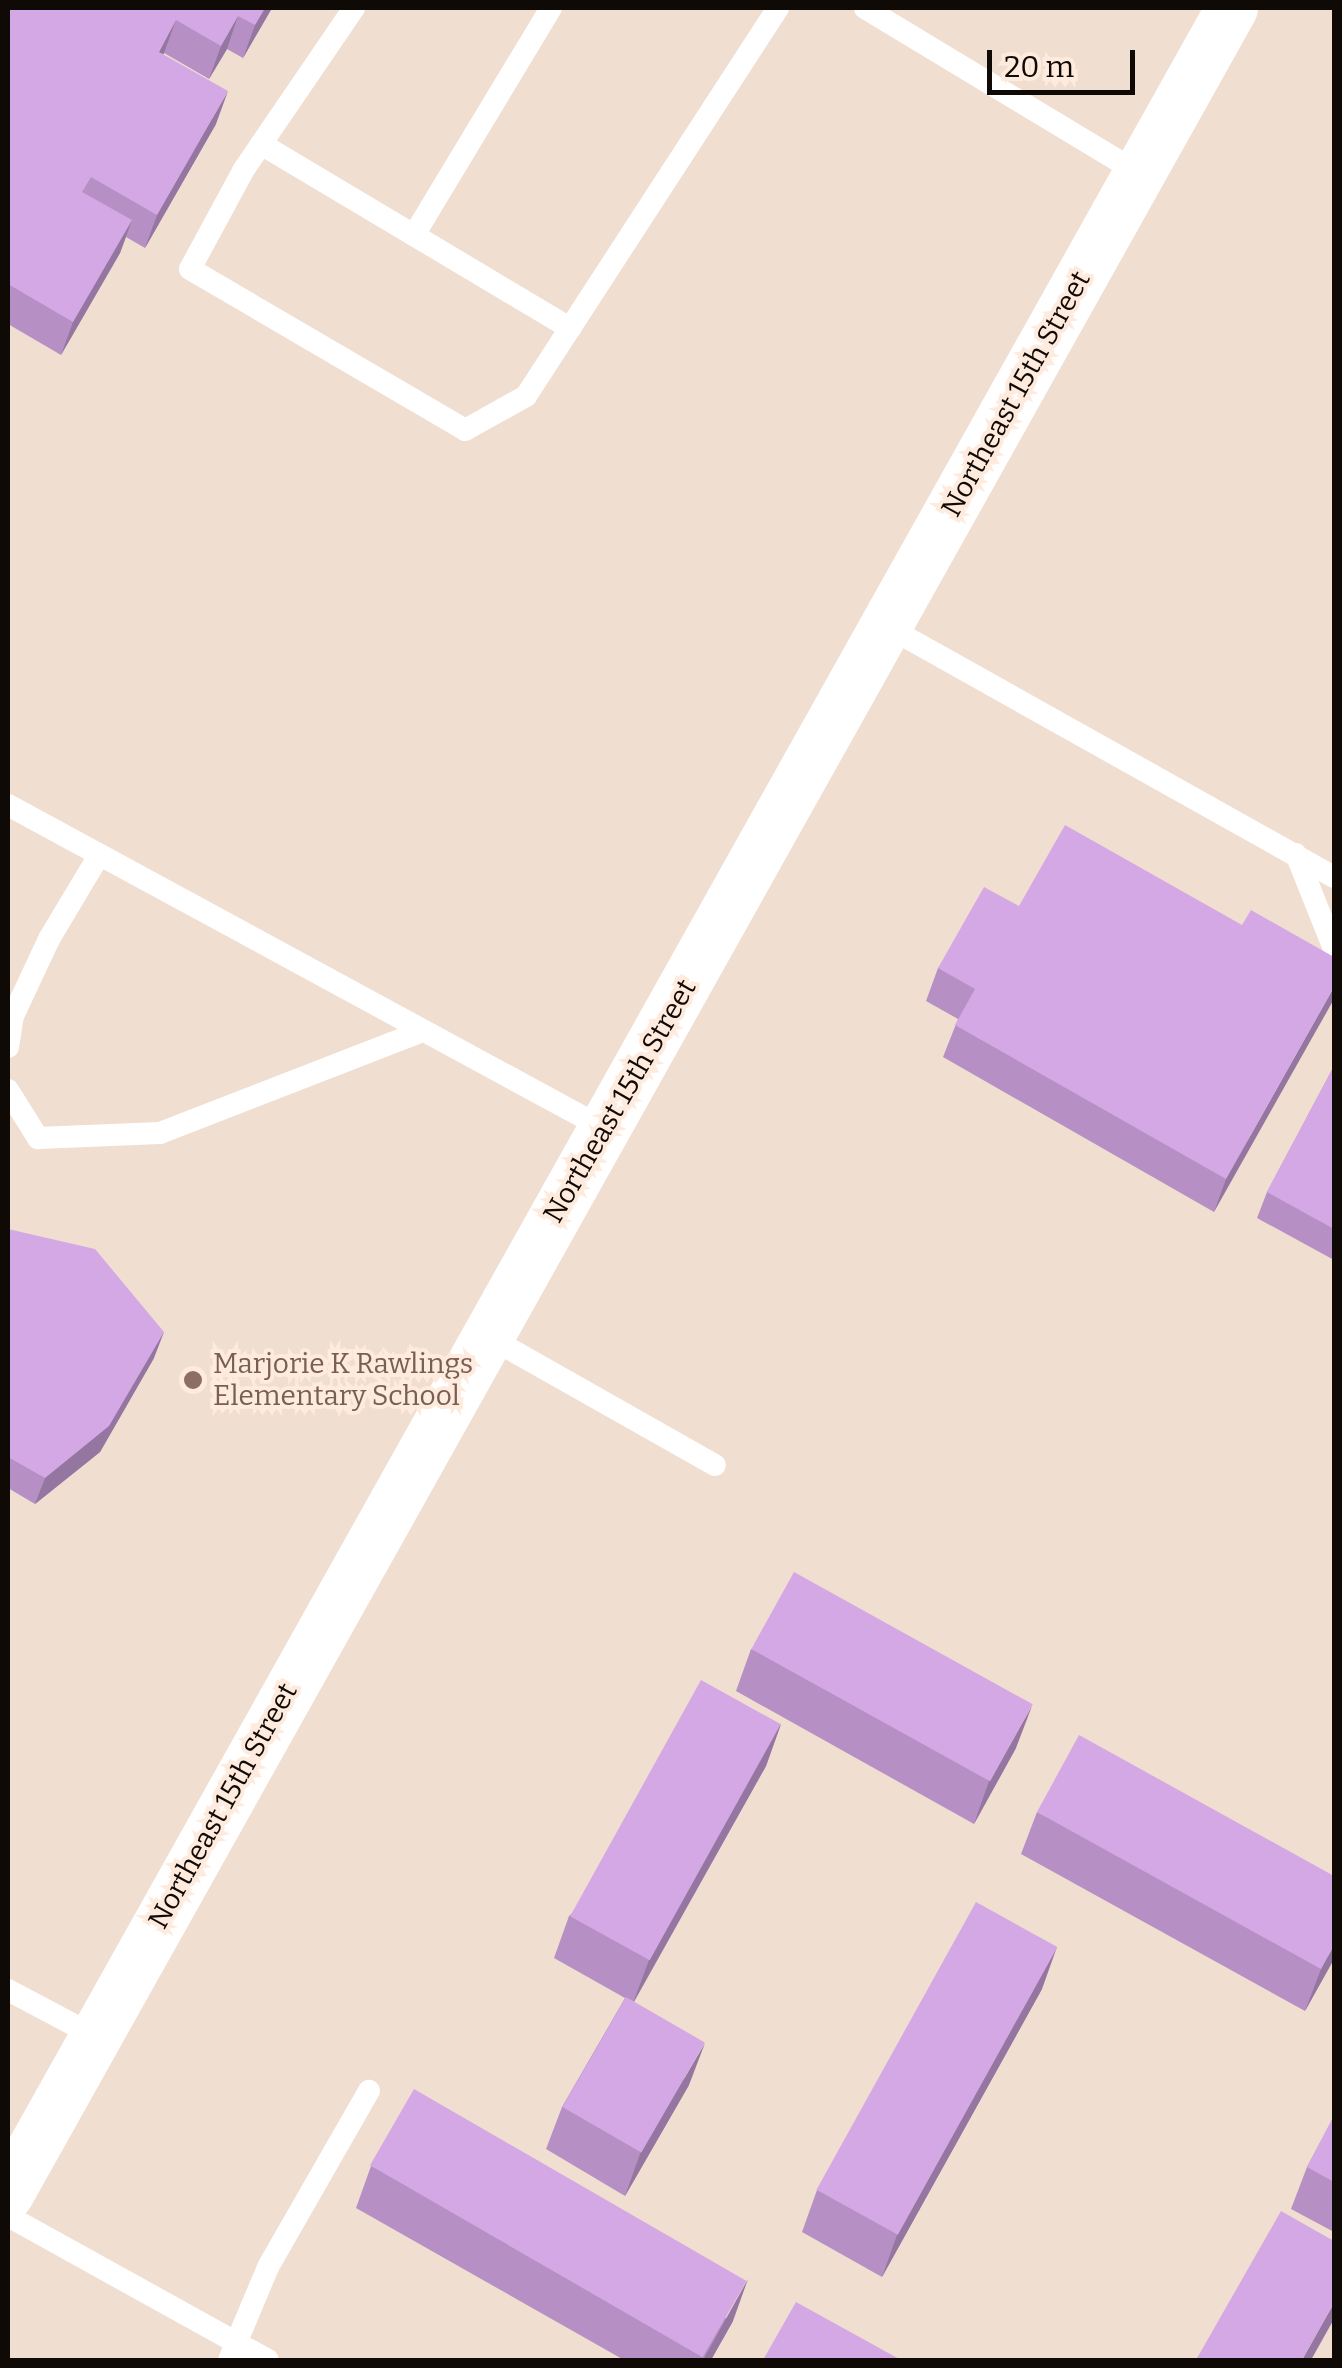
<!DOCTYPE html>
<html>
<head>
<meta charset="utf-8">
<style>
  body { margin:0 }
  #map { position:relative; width:1342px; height:2368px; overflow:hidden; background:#f0ded1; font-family:Bitter,serif }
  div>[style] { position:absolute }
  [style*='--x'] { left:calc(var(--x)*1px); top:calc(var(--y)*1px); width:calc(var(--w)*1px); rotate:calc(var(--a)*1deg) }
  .service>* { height:22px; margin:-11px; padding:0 11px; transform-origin:11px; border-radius:11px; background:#fff }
  .tertiary>* { height:52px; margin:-26px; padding:0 26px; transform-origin:26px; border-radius:26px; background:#fff }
  .wall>* { inset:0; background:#b690c4 }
  .shaded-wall>* { inset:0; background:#9476a0 }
  .building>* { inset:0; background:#d4a8e4; transform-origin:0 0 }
  .dots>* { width:28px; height:28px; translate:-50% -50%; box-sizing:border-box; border:5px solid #feebde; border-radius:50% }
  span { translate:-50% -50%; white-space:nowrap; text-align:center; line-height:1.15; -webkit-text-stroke:8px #feebde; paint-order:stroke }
  .street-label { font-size:28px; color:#100a06 }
  .education-label { font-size:28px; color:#785e54 }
  .left { translate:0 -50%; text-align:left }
  .frame { position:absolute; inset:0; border:10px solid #100a06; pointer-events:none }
  .scale { position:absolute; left:987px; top:50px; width:148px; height:45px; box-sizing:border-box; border:5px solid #100a06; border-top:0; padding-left:12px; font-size:30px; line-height:35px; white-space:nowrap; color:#100a06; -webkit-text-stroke:8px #feebde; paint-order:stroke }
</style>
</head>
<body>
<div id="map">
  <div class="service">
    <i style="--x:354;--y:8;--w:197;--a:124.3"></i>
    <i style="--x:243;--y:171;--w:111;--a:118.4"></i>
    <i style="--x:190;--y:269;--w:319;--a:30.3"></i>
    <i style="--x:465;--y:430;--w:70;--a:-29.1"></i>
    <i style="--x:526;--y:396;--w:463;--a:-57"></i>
    <i style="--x:865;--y:8;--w:320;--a:31.1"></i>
    <i style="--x:261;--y:144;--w:360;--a:30.8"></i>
    <i style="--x:414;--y:235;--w:265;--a:-58.9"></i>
    <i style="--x:886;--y:626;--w:514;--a:29.26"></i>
    <i style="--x:8;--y:805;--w:679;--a:28.49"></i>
    <i style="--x:1296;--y:854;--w:102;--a:68.2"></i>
    <i style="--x:8;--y:1047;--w:31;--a:-81"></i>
    <i style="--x:13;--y:1016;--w:85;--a:-64.9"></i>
    <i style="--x:49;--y:939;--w:96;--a:-59.1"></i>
    <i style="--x:8;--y:1090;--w:57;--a:58"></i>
    <i style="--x:38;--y:1138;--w:122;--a:-2.3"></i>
    <i style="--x:160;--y:1133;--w:279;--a:-21.2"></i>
    <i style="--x:485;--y:1335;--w:264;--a:29.5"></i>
    <i style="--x:8;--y:1990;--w:98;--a:27.9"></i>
    <i style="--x:8;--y:2216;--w:297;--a:29"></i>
    <i style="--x:229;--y:2360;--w:101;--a:-67.2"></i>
    <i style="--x:268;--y:2267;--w:203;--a:-60.2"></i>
  </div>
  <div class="tertiary">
    <i style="--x:8;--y:2194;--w:2505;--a:-60.75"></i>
  </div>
  <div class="wall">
    <i style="clip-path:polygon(8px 8px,272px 8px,243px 58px,227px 49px,209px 79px,164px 53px,163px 54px,216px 124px,145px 248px,126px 237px,120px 253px,61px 355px,8px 324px)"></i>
    <i style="clip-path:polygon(1019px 906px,1242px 925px,1334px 957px,1214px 1212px,943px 1057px,958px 1019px,926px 1001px,938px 968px)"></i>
    <i style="clip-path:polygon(1334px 1066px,1334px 1260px,1257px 1218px,1267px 1192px)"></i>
    <i style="clip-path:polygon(8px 1229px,154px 1358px,100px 1452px,35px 1504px,8px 1488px)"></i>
    <i style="clip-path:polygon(751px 1649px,1016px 1748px,974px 1824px,736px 1691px)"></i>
    <i style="clip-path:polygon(781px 1724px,766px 1766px,634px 2002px,689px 2085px,625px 2196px,546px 2149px,562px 2107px,625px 1998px,554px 1958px,569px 1916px)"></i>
    <i style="clip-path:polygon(1037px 1812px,1334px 1959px,1305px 2011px,1021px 1854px)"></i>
    <i style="clip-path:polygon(1042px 1989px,882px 2277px,802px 2232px,817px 2190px)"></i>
    <i style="clip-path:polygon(1334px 2116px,1334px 2232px,1291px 2209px,1307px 2167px)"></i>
    <i style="clip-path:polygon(371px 2166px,733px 2321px,711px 2360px,624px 2360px,356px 2208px)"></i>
  </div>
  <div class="shaded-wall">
    <i style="clip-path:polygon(265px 8px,272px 8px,243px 58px,255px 25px)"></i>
    <i style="clip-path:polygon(238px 16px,227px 49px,209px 79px,221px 46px)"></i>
    <i style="clip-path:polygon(176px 20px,164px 53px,147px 84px,159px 52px)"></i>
    <i style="clip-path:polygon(228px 91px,216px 124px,145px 248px,157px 215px)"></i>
    <i style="clip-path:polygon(132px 220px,120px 253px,61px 355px,73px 322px)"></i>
    <i style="clip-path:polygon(1334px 987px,1334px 999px,1214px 1212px,1226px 1179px)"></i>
    <i style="clip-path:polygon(164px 1332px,154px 1358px,100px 1452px,35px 1504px,45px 1478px)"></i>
    <i style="clip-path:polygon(1032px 1706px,1016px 1748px,974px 1824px,989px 1781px)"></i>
    <i style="clip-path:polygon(781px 1724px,766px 1766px,633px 2003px,649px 1960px)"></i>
    <i style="clip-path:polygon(1334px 1945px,1334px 1959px,1305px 2011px,1321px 1969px)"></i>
    <i style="clip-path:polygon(1057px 1947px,1042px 1989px,882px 2277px,897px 2235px)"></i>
    <i style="clip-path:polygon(705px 2043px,689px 2085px,625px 2196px,640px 2154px)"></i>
    <i style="clip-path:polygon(748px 2279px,733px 2321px,711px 2360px,703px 2360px)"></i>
    <i style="clip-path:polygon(1334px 2303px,1334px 2319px,1311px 2360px,1302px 2360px)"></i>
  </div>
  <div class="building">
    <i style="clip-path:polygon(8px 8px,265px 8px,255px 25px,238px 16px,221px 46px,176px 20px,159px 52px,228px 91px,157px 215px,91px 177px,82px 192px,132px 220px,73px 322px,8px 284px)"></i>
    <i style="clip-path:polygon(1065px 825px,1242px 925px,1251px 910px,1334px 957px,1334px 987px,1226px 1179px,955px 1025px,975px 989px,938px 968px,984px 887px,1019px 906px)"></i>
    <i style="clip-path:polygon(1334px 1066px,1334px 1229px,1267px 1192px)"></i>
    <i style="clip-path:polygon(8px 1229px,95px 1249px,164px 1332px,109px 1426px,45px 1478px,8px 1457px)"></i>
    <i style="left:794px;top:1572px;width:273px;height:88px;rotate:29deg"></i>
    <i style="left:701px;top:1680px;width:91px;height:270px;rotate:29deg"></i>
    <i style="clip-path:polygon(1079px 1735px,1334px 1876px,1334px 1945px,1321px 1969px,1037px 1812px)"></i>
    <i style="left:976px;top:1902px;width:93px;height:329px;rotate:29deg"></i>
    <i style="left:626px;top:1997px;width:91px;height:127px;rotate:30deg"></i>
    <i style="left:414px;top:2089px;width:384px;height:88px;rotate:30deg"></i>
    <i style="clip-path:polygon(1334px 2116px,1334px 2182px,1307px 2167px)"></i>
    <i style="clip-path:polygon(1281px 2211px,1334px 2241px,1334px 2303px,1302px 2360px,1196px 2360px)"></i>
    <i style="clip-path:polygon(796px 2302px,901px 2360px,763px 2360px)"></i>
  </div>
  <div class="dots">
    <i style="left:193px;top:1380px;background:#8d6e63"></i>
  </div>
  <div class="street-label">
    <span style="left:1016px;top:394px;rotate:-61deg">Northeast 15th Street</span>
    <span style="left:620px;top:1101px;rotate:-60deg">Northeast 15th Street</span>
    <span style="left:223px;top:1806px;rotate:-61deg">Northeast 15th Street</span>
  </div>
  <div class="education-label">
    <span class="left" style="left:213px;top:1380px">Marjorie K Rawlings<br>Elementary School</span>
  </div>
  <div class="frame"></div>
  <div class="scale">20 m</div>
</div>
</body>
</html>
